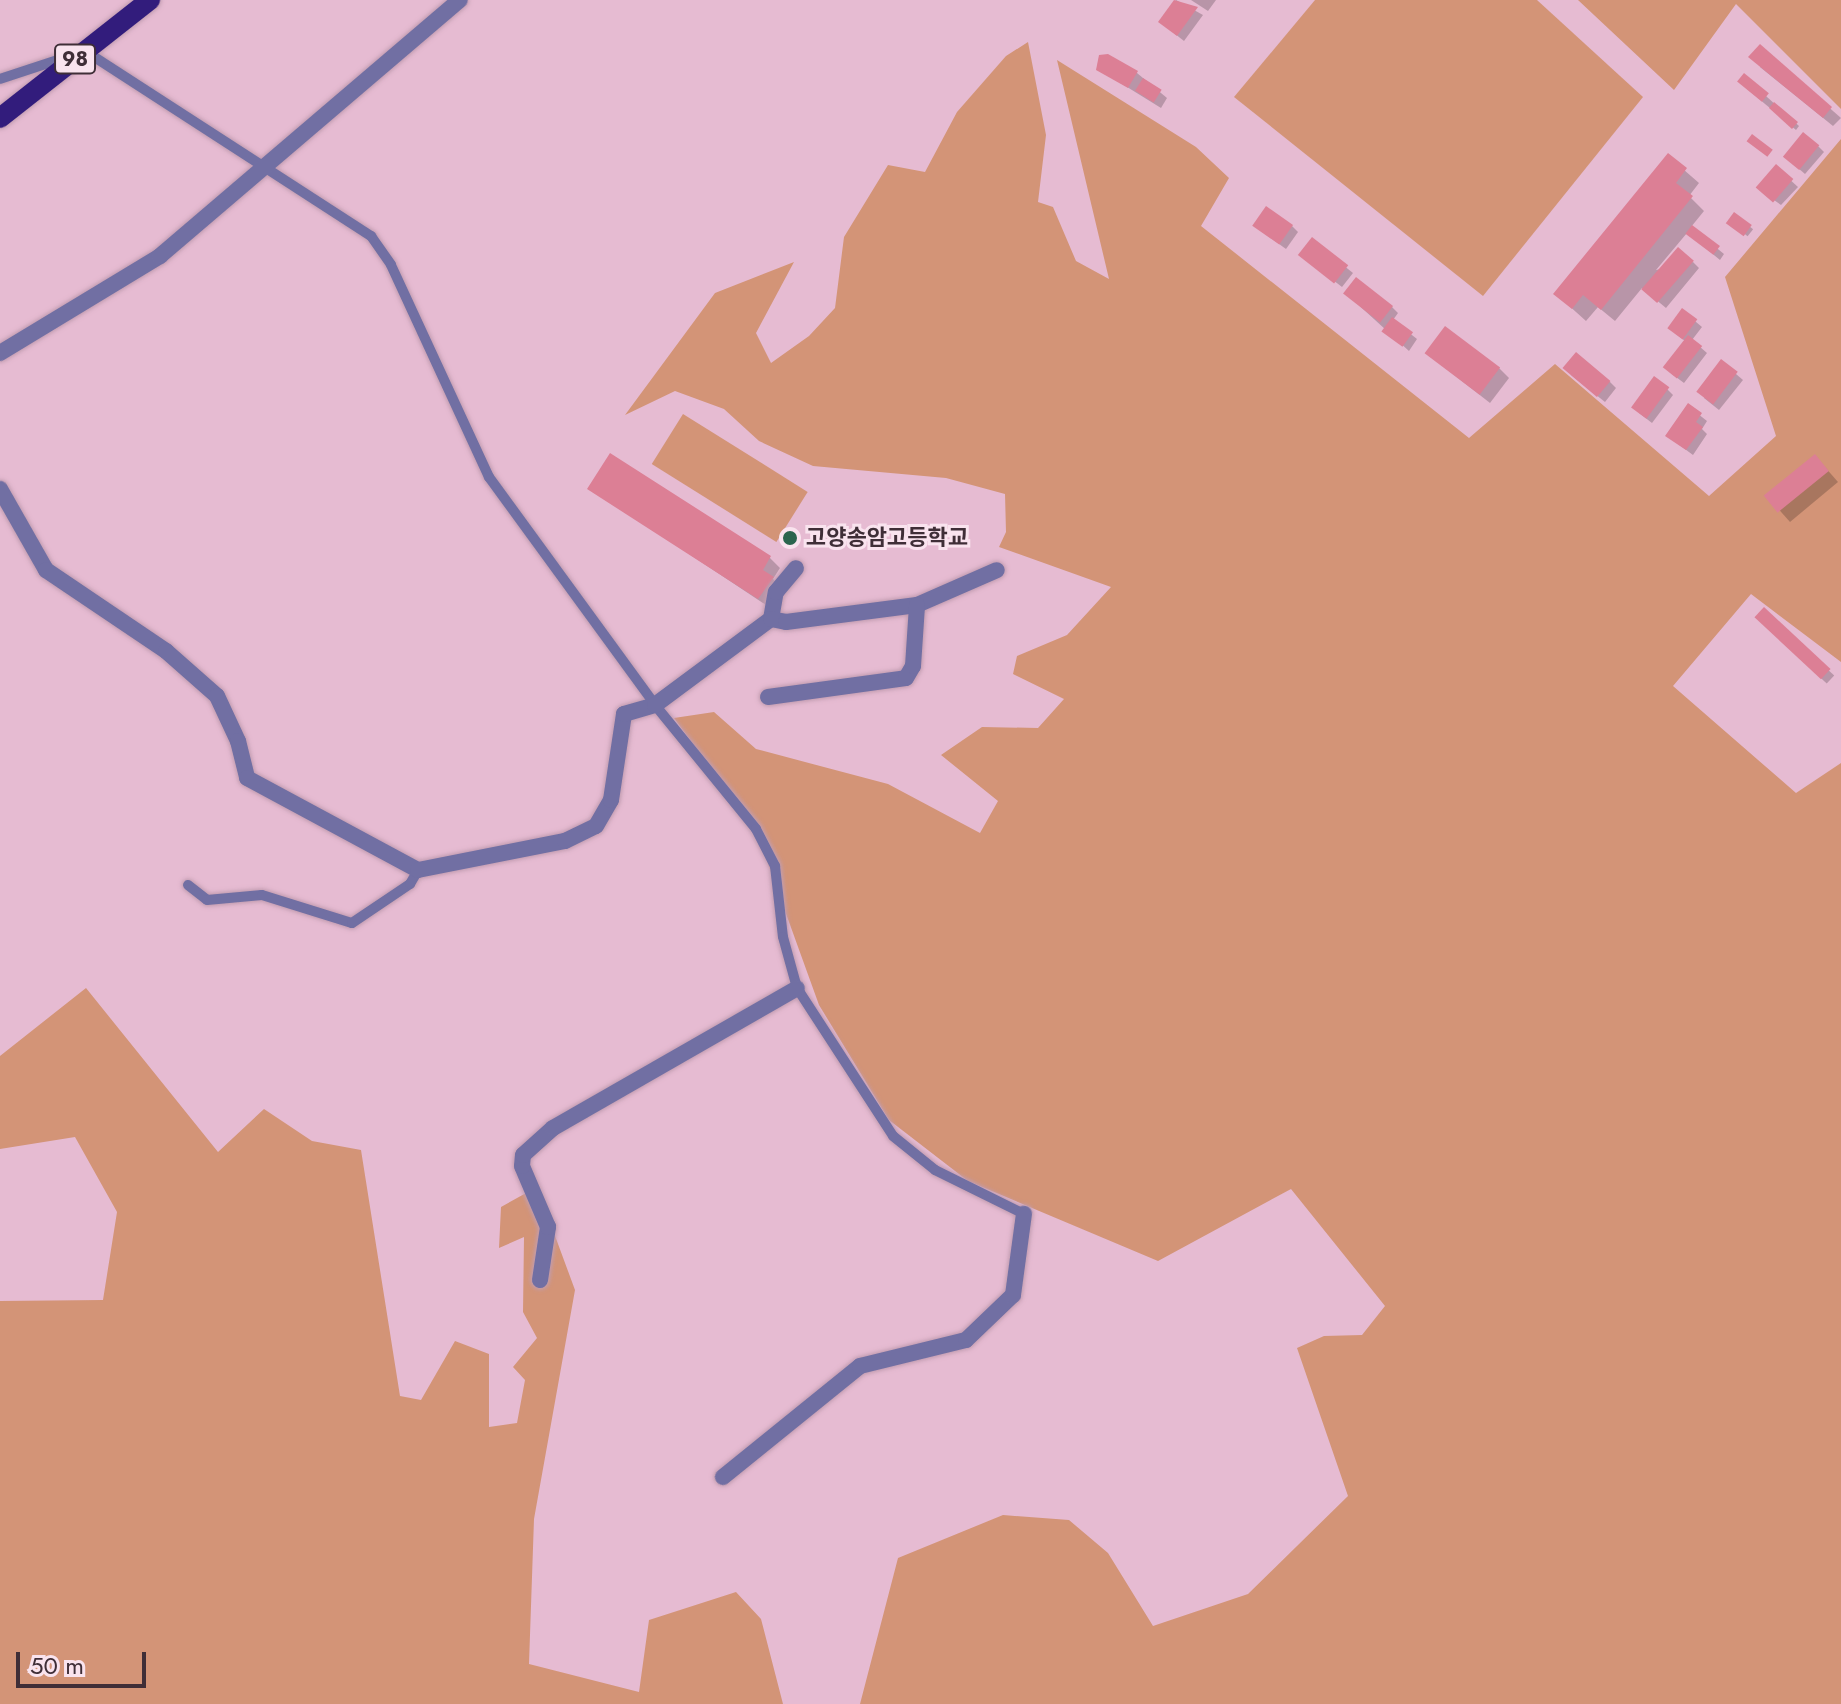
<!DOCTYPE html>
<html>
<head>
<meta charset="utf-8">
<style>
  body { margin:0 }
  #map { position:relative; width:1841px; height:1704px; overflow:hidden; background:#e6bbd2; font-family:Jost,"Noto Sans KR",sans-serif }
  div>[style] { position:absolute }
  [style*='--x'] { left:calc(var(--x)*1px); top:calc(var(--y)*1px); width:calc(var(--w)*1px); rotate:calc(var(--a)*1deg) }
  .green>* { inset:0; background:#d39477; transform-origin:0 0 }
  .shadow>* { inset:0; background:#0003; transform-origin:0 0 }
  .building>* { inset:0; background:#dc7f95; transform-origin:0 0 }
  .roads { filter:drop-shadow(0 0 2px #c19cb0) drop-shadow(0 0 2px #c19cb0) }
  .lane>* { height:10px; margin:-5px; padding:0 5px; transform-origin:5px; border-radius:5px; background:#716fa3 }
  .street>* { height:16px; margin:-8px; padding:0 8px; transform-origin:8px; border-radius:8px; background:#716fa3 }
  .primary>* { height:20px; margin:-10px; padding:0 10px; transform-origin:10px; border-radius:10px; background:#321c7c }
  .dots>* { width:22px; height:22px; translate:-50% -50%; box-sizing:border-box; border:4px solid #f9e3ee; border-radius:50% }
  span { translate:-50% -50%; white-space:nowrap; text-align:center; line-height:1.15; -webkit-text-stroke:6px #f9e3ee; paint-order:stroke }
  .shield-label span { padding:2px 6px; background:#f9e3ee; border:2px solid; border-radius:6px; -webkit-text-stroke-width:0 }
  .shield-label { font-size:20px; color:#3f2e37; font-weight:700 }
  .poi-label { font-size:22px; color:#3f2e37; font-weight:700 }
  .left { translate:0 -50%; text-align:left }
  .scale { position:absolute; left:16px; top:1652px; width:130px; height:36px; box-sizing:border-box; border:4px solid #3f2e37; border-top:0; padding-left:10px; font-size:24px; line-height:28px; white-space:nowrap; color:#3f2e37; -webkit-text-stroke:6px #f9e3ee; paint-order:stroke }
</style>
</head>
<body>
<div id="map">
  <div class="green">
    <i style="clip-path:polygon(1315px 0,1537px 0,1643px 97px,1483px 296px,1234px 97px)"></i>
    <i style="clip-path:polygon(1578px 0,1841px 0,1841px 109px,1736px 4px,1674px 90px)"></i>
    <i style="clip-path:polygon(1028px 42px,1046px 135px,1038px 202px,1053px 207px,1076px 261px,1109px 279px,1057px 60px,1196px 147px,1229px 178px,1201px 226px,1469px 438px,1555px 364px,1709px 496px,1776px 436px,1725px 277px,1841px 139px,1841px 662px,1751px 594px,1673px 686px,1796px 793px,1841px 763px,1841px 1704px,860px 1704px,898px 1558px,1003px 1515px,1069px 1520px,1108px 1553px,1153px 1626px,1248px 1594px,1348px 1496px,1297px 1348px,1324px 1336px,1362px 1335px,1385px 1306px,1291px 1189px,1158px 1261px,968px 1181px,889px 1120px,819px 1005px,755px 828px,674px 718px,714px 712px,756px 749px,888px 784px,980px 833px,998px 801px,941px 755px,982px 727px,1038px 728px,1064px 699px,1013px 674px,1017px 656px,1067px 635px,1111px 587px,999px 547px,1006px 532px,1005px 494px,946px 478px,813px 466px,759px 441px,724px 409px,675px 391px,625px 415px,715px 293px,794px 262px,756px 333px,771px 363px,809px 336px,835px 308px,844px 237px,888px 165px,925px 172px,957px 112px,1006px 56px)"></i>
    <i style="left:683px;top:414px;width:147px;height:59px;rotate:32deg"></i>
    <i style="clip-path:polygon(86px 988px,218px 1152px,264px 1109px,312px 1141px,361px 1150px,400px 1396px,421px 1400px,455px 1341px,489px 1354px,489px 1427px,517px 1423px,525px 1380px,513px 1367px,537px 1338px,523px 1312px,524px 1237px,499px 1248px,501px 1207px,537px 1187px,575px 1290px,534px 1519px,529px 1664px,639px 1692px,649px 1620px,736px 1592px,761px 1619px,783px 1704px,0 1704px,0 1301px,103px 1300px,117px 1212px,75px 1137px,0 1149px,0 1056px)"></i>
  </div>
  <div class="shadow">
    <i style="clip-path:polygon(1176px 0,1203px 15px,1184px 41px,1160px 22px)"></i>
    <i style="clip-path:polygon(1191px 0,1216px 0,1208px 11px)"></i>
    <i style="clip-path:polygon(1760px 47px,1841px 118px,1833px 126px,1760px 67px)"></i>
    <i style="clip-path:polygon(1098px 69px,1137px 73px,1167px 98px,1161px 108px)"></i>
    <i style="clip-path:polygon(1744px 76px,1799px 126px,1796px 130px,1746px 88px)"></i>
    <i style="clip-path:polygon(1818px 146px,1824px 152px,1805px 174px,1791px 162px)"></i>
    <i style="clip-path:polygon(1668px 156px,1699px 183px,1689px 196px,1704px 211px,1691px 227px,1724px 254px,1720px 260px,1687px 233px,1656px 270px,1693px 262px,1699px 268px,1666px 308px,1642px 288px,1615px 321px,1598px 307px,1586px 321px,1556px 294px)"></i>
    <i style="clip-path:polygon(1776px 167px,1798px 187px,1781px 205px,1764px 193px)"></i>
    <i style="left:1735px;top:215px;width:23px;height:9px;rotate:38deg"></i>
    <i style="clip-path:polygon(1292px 226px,1298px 232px,1286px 249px,1261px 231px)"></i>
    <i style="clip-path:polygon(1312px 240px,1353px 273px,1342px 287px,1307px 260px)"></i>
    <i style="clip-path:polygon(1352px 299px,1392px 307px,1398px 313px,1393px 320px,1417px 339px,1409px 351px)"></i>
    <i style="clip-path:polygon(1683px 311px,1702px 327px,1692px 340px,1707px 353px,1684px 383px,1672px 374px,1685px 341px,1676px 334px)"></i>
    <i style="clip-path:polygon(1426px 353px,1499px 368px,1509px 378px,1490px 403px)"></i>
    <i style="clip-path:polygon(1722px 362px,1743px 380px,1719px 410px,1704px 398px)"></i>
    <i style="clip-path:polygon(1571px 375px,1610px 382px,1616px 388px,1605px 402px)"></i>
    <i style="clip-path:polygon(1667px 389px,1673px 395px,1652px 423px,1639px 413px)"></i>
    <i style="clip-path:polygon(1688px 406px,1707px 421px,1702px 429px,1707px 434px,1693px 455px,1674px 441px)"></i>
    <i style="clip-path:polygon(1824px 466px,1838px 482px,1790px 522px,1767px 496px)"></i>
    <i style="clip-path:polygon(590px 488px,770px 558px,780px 568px,773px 579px,783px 589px,769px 607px)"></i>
    <i style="left:1764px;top:610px;width:96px;height:11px;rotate:43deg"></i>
  </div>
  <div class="building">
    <i style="clip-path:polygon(1174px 0,1198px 7px,1177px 36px,1158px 22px)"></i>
    <i style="clip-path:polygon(1760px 44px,1832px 107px,1823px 118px,1748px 57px)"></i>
    <i style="clip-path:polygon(1108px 54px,1138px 71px,1128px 88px,1096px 70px,1099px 55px)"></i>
    <i style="left:1744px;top:73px;width:32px;height:11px;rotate:39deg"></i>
    <i style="left:1143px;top:78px;width:22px;height:15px;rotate:32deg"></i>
    <i style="clip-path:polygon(1774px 102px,1798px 122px,1792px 129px,1769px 108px)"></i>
    <i style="left:1803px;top:132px;width:21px;height:32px;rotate:39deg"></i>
    <i style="left:1752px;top:134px;width:26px;height:9px;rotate:37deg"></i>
    <i style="clip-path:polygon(1668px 153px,1687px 168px,1676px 183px,1693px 196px,1601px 310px,1583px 295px,1572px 309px,1553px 294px)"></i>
    <i style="left:1776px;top:164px;width:23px;height:31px;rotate:41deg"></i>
    <i style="left:1266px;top:206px;width:33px;height:24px;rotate:35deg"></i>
    <i style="left:1734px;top:212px;width:22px;height:14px;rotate:36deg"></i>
    <i style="left:1692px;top:225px;width:35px;height:11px;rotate:37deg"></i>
    <i style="left:1312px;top:237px;width:46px;height:23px;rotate:38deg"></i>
    <i style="left:1678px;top:247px;width:21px;height:56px;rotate:41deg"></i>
    <i style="left:1356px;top:277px;width:47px;height:21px;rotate:38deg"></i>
    <i style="left:1682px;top:308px;width:19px;height:25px;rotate:36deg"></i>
    <i style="left:1392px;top:317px;width:26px;height:18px;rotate:36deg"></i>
    <i style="left:1445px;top:326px;width:69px;height:34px;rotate:37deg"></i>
    <i style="left:1688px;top:335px;width:18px;height:41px;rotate:38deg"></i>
    <i style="left:1576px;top:352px;width:45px;height:21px;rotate:40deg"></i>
    <i style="left:1721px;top:359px;width:21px;height:41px;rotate:37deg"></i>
    <i style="left:1654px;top:376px;width:19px;height:39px;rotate:36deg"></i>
    <i style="clip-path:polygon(1688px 403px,1702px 413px,1696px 422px,1703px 427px,1686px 450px,1665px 436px)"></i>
    <i style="clip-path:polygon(610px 453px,771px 556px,763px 570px,774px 577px,758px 599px,587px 489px)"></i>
    <i style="left:1815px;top:454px;width:22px;height:66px;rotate:51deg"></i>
    <i style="left:1764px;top:607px;width:91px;height:14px;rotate:43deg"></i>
  </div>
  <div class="roads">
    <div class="lane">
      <i style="--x:85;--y:51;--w:341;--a:32.9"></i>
      <i style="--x:371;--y:236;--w:35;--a:55"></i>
      <i style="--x:391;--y:265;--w:234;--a:65.2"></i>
      <i style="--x:489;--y:477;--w:282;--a:53.9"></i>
      <i style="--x:655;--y:705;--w:160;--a:50.8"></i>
      <i style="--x:756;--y:829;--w:42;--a:62.8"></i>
      <i style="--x:775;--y:866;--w:71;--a:83.6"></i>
      <i style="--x:783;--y:937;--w:53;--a:74.6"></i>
      <i style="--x:797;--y:988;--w:176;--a:57"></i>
      <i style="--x:893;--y:1136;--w:54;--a:39"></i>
      <i style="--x:935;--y:1170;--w:99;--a:26.3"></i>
      <i style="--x:0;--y:79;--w:74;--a:-18.2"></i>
      <i style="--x:188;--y:885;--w:24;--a:38"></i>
      <i style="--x:207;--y:900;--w:55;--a:-5.2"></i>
      <i style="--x:262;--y:895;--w:94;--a:17.3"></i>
      <i style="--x:352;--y:923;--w:70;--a:-33.9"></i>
      <i style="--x:410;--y:884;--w:16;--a:-60"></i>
    </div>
    <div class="street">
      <i style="--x:0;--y:353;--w:187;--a:-31.2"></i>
      <i style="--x:160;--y:256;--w:394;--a:-40.5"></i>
      <i style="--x:0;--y:489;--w:93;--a:60.4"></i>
      <i style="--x:46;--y:570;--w:145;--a:34"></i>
      <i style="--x:166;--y:651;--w:68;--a:41.4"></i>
      <i style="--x:217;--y:696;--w:50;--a:65"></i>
      <i style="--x:238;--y:741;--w:38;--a:76"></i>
      <i style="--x:247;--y:778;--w:194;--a:28.3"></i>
      <i style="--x:418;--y:870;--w:150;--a:-11.2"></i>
      <i style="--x:565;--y:841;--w:34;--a:-26"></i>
      <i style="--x:596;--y:826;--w:30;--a:-60"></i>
      <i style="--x:611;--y:800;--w:87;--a:-81.4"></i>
      <i style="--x:624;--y:714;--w:32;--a:-16"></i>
      <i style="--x:655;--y:705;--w:144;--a:-36.6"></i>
      <i style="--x:771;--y:619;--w:27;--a:-80"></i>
      <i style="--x:776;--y:592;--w:31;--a:-50"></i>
      <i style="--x:771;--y:619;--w:15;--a:11"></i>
      <i style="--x:786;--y:622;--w:132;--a:-7.4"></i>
      <i style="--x:917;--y:605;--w:87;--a:-23.6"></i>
      <i style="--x:768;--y:697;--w:139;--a:-7.8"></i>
      <i style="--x:906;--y:678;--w:14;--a:-60"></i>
      <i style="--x:913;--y:666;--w:61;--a:-86.2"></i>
      <i style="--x:540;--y:1280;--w:54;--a:-81.4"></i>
      <i style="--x:548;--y:1227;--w:66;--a:-113.1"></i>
      <i style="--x:522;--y:1166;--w:11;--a:-85"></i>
      <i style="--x:523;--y:1155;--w:40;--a:-42"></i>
      <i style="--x:553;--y:1128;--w:281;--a:-29.8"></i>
      <i style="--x:723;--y:1477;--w:176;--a:-39"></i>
      <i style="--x:860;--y:1366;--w:109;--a:-13.8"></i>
      <i style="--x:966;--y:1340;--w:65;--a:-43.8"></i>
      <i style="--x:1013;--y:1295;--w:82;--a:-82.3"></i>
    </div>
    <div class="primary">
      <i style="--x:0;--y:118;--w:191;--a:-38.2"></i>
    </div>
  </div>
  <div class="dots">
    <i style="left:790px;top:538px;background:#2b654e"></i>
  </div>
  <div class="shield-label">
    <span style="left:75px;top:59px">98</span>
  </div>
  <div class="poi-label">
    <span class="left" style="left:806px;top:538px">고양송암고등학교</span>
  </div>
  <div class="scale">50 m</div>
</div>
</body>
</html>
